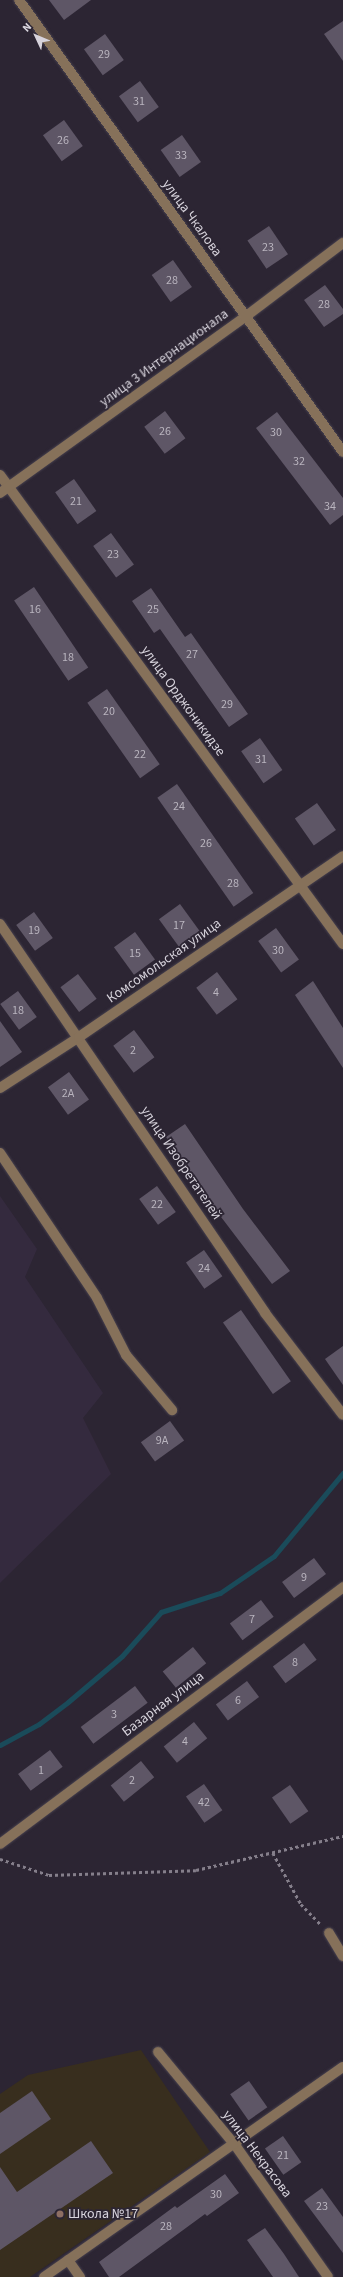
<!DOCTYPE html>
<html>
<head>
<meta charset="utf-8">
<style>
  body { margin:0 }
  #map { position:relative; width:343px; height:2277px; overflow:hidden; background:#2c2533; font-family:"Source Sans 3",sans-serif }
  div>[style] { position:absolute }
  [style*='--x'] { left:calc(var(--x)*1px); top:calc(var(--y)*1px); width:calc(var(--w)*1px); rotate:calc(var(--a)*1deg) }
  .built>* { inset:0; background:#342a3e }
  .education>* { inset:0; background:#382e1e }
  .stream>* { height:5px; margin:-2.5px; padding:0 2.5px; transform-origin:2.5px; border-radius:2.5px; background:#1a4b5a }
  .building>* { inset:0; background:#5e5666; transform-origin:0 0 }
  .path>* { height:2.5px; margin-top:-1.25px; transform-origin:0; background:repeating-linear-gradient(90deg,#857f8b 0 3px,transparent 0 6px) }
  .roads { filter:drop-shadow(0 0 1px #47414e) drop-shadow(0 0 1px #47414e) }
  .minor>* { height:10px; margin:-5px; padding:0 5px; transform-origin:5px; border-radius:5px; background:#86715a }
  .dots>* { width:11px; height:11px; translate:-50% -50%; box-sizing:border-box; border:2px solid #2c2533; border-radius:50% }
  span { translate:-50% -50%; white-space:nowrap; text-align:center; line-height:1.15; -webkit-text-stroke:3.5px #2c2533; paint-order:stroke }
  .number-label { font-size:12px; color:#b9b4be }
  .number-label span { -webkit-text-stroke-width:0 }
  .street-label { font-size:14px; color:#d7d3dc }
  .poi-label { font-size:14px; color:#d7d3dc }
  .left { translate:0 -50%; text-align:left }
  .north { position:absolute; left:16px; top:16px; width:40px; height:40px; -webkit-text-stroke:3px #2c2533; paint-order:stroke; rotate:314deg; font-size:11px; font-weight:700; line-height:16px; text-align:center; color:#d7d3dc }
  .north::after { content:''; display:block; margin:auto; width:14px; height:18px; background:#d7d3dc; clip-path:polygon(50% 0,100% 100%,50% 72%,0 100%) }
</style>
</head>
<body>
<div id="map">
  <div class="built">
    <i style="clip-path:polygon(0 1196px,37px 1249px,25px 1277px,103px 1393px,83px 1418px,111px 1474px,0 1583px)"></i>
  </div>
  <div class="education">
    <i style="clip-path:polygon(141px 2050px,210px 2152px,30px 2277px,0 2277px,0 2094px,28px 2075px)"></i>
  </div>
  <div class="stream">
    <i style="--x:0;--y:1745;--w:44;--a:-28.3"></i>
    <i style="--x:39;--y:1724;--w:36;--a:-37"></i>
    <i style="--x:68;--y:1702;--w:71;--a:-40.4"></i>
    <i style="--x:122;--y:1656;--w:59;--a:-48.4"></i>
    <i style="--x:161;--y:1612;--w:62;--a:-17.9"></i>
    <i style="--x:220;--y:1593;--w:65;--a:-34.4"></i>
    <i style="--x:274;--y:1556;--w:108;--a:-50.3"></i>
  </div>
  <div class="building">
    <i style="clip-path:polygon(49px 0,91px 0,64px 20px)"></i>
    <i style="clip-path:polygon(343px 21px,343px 61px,324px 34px)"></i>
    <i style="left:105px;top:34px;width:32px;height:26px;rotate:54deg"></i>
    <i style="left:140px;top:81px;width:32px;height:26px;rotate:54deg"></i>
    <i style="left:64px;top:120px;width:32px;height:26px;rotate:54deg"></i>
    <i style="left:182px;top:135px;width:33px;height:26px;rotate:55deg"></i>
    <i style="left:269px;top:226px;width:34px;height:26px;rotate:56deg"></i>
    <i style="left:173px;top:260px;width:33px;height:26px;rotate:55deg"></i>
    <i style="clip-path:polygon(325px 285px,343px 309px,343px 314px,324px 327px,304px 300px)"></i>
    <i style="left:165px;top:411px;width:34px;height:26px;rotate:53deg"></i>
    <i style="clip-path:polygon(277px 412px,343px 498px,343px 515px,330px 525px,256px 428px)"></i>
    <i style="left:74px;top:479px;width:39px;height:23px;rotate:55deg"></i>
    <i style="left:111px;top:533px;width:39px;height:22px;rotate:54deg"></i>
    <i style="left:34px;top:587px;width:97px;height:24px;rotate:56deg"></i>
    <i style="clip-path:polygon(151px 588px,185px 637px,191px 633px,248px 714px,229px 727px,160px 629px,154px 633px,132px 601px)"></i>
    <i style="left:107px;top:689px;width:92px;height:24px;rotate:55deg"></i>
    <i style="left:260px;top:738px;width:39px;height:23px;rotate:55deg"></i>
    <i style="left:177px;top:784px;width:133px;height:24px;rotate:55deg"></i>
    <i style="left:317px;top:803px;width:33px;height:27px;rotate:55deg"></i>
    <i style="left:180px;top:904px;width:34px;height:26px;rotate:54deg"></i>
    <i style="left:34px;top:912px;width:32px;height:22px;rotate:54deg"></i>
    <i style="left:276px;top:928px;width:39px;height:22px;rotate:54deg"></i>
    <i style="left:135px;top:932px;width:34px;height:26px;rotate:54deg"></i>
    <i style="left:217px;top:972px;width:34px;height:26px;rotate:53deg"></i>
    <i style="left:78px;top:974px;width:31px;height:22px;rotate:53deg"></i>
    <i style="clip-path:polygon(313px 981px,343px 1028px,343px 1068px,295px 995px)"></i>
    <i style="left:18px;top:991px;width:32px;height:22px;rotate:54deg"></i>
    <i style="clip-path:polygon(0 1021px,22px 1052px,0 1067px)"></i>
    <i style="left:134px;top:1030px;width:34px;height:26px;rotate:53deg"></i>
    <i style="left:69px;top:1072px;width:34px;height:26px;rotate:54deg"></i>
    <i style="clip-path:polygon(185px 1124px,243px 1209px,290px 1271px,272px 1284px,215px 1209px,166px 1137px)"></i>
    <i style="left:157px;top:1186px;width:32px;height:22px;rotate:54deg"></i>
    <i style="left:204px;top:1250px;width:32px;height:22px;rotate:55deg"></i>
    <i style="left:241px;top:1310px;width:87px;height:22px;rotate:55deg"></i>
    <i style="clip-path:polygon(343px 1346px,343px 1385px,325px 1359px)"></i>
    <i style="left:170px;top:1421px;width:24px;height:36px;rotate:54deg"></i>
    <i style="left:314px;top:1558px;width:20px;height:40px;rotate:53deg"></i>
    <i style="left:261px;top:1600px;width:21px;height:39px;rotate:53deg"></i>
    <i style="left:304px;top:1643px;width:21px;height:39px;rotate:53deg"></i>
    <i style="left:193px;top:1647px;width:21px;height:39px;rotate:51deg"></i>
    <i style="left:247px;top:1681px;width:20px;height:39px;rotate:53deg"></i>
    <i style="left:135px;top:1686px;width:21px;height:68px;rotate:53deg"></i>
    <i style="left:194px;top:1722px;width:21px;height:39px;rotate:51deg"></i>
    <i style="left:50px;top:1750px;width:21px;height:40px;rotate:53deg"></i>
    <i style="left:141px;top:1761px;width:21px;height:39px;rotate:51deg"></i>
    <i style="left:204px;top:1784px;width:32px;height:22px;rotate:55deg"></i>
    <i style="left:290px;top:1785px;width:32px;height:22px;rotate:55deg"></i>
    <i style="left:249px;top:2081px;width:32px;height:23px;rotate:55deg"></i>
    <i style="clip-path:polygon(32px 2091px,51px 2119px,0 2154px,0 2113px)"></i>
    <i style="left:283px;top:2136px;width:32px;height:22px;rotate:55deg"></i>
    <i style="clip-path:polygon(91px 2141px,113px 2173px,0 2250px,0 2167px,17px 2192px)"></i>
    <i style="clip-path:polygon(225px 2174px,239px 2193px,207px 2216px,205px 2214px,119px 2277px,109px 2277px,99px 2262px,175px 2206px,177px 2208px)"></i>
    <i style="clip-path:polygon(322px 2188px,343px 2217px,343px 2253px,304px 2201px)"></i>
    <i style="clip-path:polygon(265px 2228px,284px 2254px,299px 2277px,273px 2277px,247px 2240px)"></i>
  </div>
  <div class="path">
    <i style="--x:273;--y:1853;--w:58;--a:61.2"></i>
    <i style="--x:301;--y:1904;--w:29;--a:46"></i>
    <i style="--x:0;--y:1859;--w:52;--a:18.1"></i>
    <i style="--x:49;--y:1875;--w:147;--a:-1.9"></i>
    <i style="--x:196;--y:1870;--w:151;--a:-13"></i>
  </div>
  <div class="roads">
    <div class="minor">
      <i style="--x:19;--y:0;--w:556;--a:54.37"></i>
      <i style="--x:0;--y:475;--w:581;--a:53.82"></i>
      <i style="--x:0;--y:493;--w:302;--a:-35.7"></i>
      <i style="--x:245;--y:317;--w:123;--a:-37.1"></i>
      <i style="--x:0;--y:924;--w:471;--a:55.7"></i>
      <i style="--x:265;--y:1313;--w:128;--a:52.6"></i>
      <i style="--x:0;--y:1088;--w:94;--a:-32.8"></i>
      <i style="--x:79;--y:1037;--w:320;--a:-34.4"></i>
      <i style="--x:0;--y:1153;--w:174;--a:56.2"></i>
      <i style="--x:97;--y:1298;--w:64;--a:63"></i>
      <i style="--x:126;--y:1355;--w:72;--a:50.1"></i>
      <i style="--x:0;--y:1844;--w:429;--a:-36.8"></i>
      <i style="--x:329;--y:1933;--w:27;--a:59"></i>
      <i style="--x:158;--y:2052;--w:121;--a:50.4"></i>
      <i style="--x:235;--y:2145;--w:161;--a:54.8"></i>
      <i style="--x:68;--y:2260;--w:21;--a:55"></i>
      <i style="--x:44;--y:2277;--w:365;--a:-35.1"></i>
    </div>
  </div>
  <div class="dots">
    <i style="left:60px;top:2214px;background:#8d6e63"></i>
  </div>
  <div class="number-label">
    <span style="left:104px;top:55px">29</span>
    <span style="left:139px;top:102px">31</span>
    <span style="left:63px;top:141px">26</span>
    <span style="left:181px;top:156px">33</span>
    <span style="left:268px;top:248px">23</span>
    <span style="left:172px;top:281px">28</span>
    <span style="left:324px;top:305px">28</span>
    <span style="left:165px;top:432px">26</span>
    <span style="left:276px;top:433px">30</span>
    <span style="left:299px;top:462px">32</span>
    <span style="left:76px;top:502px">21</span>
    <span style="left:330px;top:507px">34</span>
    <span style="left:113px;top:555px">23</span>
    <span style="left:35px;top:610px">16</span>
    <span style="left:153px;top:610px">25</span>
    <span style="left:192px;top:655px">27</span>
    <span style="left:68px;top:658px">18</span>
    <span style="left:227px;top:705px">29</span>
    <span style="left:109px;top:712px">20</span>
    <span style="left:140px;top:755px">22</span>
    <span style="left:261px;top:760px">31</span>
    <span style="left:179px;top:807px">24</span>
    <span style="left:206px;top:844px">26</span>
    <span style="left:233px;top:884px">28</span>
    <span style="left:179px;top:926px">17</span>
    <span style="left:34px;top:931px">19</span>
    <span style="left:278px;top:951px">30</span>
    <span style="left:135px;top:954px">15</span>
    <span style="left:216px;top:993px">4</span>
    <span style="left:18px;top:1011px">18</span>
    <span style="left:133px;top:1051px">2</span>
    <span style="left:68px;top:1094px">2А</span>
    <span style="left:157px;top:1205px">22</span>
    <span style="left:204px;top:1269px">24</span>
    <span style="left:162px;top:1441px">9А</span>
    <span style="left:304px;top:1578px">9</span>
    <span style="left:252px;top:1620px">7</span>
    <span style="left:295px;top:1663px">8</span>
    <span style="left:238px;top:1701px">6</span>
    <span style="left:114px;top:1715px">3</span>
    <span style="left:185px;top:1742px">4</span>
    <span style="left:41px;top:1771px">1</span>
    <span style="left:132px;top:1781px">2</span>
    <span style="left:204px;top:1803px">42</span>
    <span style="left:283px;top:2156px">21</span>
    <span style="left:216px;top:2195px">30</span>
    <span style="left:322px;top:2207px">23</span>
    <span style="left:166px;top:2227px">28</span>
  </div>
  <div class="street-label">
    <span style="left:192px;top:218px;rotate:54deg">улица Чкалова</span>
    <span style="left:164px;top:358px;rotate:-36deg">улица 3 Интернационала</span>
    <span style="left:183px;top:701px;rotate:54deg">улица Орджоникидзе</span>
    <span style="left:164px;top:961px;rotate:-35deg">Комсомольская улица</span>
    <span style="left:181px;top:1163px;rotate:56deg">улица Изобретателей</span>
    <span style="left:163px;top:1704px;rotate:-37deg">Базарная улица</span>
    <span style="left:257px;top:2154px;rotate:53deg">улица Некрасова</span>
  </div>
  <div class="poi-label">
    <span class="left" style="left:68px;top:2214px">Школа №17</span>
  </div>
  <div class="north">N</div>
</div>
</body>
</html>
